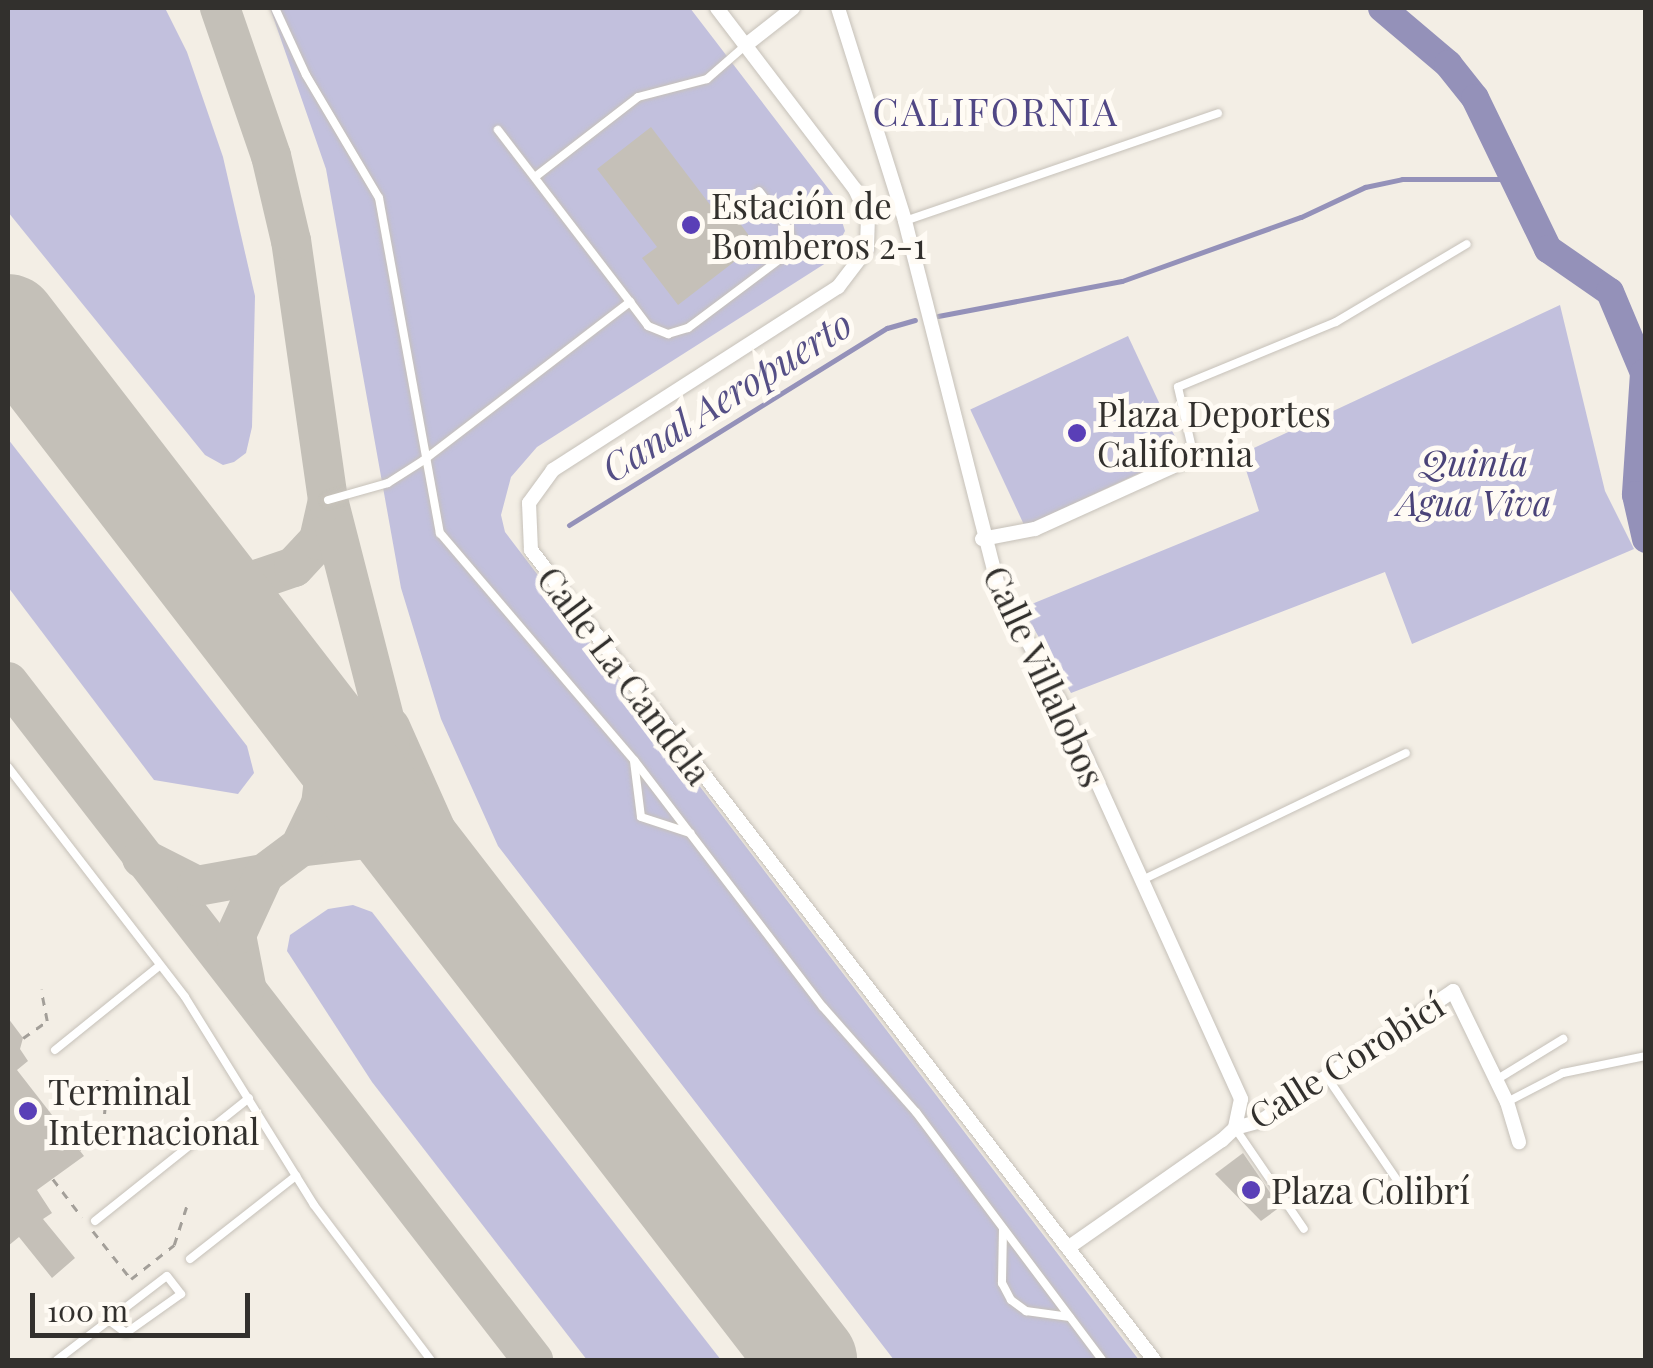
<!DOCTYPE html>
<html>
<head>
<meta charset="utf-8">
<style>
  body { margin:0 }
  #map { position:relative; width:1653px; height:1368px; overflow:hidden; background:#f3eee5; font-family:"Playfair Display",serif }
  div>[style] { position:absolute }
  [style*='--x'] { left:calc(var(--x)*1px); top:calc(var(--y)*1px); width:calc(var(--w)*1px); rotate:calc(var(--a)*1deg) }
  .green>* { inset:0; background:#c2c0dd; transform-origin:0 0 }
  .stream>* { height:5px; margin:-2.5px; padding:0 2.5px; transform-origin:2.5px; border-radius:2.5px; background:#9491b9 }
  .river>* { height:28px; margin:-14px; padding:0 14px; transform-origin:14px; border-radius:14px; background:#9491b9 }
  .taxiway>* { height:40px; margin:-20px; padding:0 20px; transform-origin:20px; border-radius:20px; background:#c4c0b8 }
  .runway>* { height:98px; margin:-49px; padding:0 49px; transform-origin:49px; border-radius:49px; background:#c4c0b8 }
  .building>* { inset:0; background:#c5c0b8 }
  .path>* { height:2.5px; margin-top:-1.25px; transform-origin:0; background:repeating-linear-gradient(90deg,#a39f99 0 8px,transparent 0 16px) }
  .roads { filter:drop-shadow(0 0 2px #c6c1b9) drop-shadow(0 0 2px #c6c1b9) }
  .service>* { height:8px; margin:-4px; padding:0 4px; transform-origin:4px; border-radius:4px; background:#fff }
  .minor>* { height:14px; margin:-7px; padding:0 7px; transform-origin:7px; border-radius:7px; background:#fff }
  .dots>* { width:28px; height:28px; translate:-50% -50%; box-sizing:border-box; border:5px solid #fffbf4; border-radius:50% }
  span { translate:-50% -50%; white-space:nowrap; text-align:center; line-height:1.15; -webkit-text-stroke:10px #fffbf4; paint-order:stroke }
  .poi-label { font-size:35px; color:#32302d }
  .left { translate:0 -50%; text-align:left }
  .park-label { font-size:35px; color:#4a4379; font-style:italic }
  .street-label { font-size:35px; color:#32302d }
  .neighbourhood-label { font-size:38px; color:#504785; letter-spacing:2.5px }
  .water-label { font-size:38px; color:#554f86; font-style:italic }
  .frame { position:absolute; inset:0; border:10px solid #32302d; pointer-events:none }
  .scale { position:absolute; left:30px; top:1293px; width:220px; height:45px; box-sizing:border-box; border:5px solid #32302d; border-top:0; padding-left:12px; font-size:30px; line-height:35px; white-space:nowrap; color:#32302d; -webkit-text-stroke:8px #fffbf4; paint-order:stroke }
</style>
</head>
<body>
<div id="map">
  <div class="green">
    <i style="clip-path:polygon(8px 8px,165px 8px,187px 52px,223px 157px,255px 296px,252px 427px,246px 453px,234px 462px,223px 465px,205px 455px,8px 212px)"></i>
    <i style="clip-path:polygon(270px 8px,690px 8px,834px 196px,845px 231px,829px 261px,537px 447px,511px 477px,501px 515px,505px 532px,1139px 1360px,894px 1360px,498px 846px,441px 719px,401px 588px,326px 169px)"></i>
    <i style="clip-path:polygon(1560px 305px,1605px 491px,1634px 549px,1412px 644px,1385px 572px,1071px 693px,1022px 608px,1259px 511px,1241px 454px)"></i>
    <i style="left:1128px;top:336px;width:129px;height:174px;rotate:65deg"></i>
    <i style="clip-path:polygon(8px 439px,247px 746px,254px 773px,238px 794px,154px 780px,8px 587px)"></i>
    <i style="clip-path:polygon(353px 905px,372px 912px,721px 1360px,587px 1360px,372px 1082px,287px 951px,290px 935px,328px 909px)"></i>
  </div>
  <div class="stream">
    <i style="--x:938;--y:316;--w:187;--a:-10.8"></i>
    <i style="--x:1122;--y:281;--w:190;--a:-19.7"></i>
    <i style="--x:1301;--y:217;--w:71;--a:-25.1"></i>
    <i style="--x:1365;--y:187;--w:38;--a:-12"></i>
    <i style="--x:1402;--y:179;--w:115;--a:0"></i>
    <i style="--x:569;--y:525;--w:374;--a:-31.8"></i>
    <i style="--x:887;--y:328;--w:29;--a:-16"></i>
  </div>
  <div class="river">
    <i style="--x:1382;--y:8;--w:87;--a:40.3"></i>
    <i style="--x:1448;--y:64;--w:43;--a:51.5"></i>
    <i style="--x:1475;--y:98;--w:168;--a:64.2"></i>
    <i style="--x:1548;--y:249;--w:75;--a:34.7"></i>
    <i style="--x:1610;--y:292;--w:88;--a:67.2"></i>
    <i style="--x:1644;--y:373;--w:122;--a:93.8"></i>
    <i style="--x:1636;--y:495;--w:45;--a:77.2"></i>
  </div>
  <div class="taxiway">
    <i style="--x:198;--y:569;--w:54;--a:14"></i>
    <i style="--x:250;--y:582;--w:46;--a:-18.8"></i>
    <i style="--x:294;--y:567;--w:37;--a:-47"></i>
    <i style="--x:319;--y:540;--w:41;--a:-77.3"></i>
    <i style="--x:8;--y:682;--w:858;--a:52.25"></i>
    <i style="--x:294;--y:692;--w:53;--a:62"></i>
    <i style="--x:319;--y:739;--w:34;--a:80"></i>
    <i style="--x:325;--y:772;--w:32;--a:97"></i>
    <i style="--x:321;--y:804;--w:41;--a:115.9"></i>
    <i style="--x:390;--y:727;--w:142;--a:66"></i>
    <i style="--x:448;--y:857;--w:146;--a:61"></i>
    <i style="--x:307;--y:846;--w:67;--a:-6.8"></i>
    <i style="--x:374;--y:838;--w:57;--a:26.1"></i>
    <i style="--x:142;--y:858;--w:62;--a:27"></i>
    <i style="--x:197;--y:886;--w:68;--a:-10.2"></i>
    <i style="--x:264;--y:874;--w:134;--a:-36.8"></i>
    <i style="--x:371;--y:794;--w:35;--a:-63"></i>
    <i style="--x:387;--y:763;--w:22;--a:-82"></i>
    <i style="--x:390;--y:741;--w:249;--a:-104.4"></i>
    <i style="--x:328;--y:500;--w:262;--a:-98.1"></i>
    <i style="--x:291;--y:241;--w:87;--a:-103.2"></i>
    <i style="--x:271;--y:156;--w:157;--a:-109"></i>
    <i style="--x:246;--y:986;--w:52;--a:-101.1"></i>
    <i style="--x:236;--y:935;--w:67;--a:-65.3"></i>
  </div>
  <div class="runway">
    <i style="--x:8;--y:323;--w:1310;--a:52.35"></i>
  </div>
  <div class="building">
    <i style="clip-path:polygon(651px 127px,711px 206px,721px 198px,756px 245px,678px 305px,642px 258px,657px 247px,597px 169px)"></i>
    <i style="clip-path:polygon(8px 1018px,23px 1038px,20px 1049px,28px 1061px,17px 1070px,84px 1156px,37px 1190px,52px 1213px,43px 1219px,75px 1258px,52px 1278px,19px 1237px,8px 1246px)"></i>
    <i style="clip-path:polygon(1243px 1153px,1280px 1207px,1261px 1221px,1215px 1174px)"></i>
  </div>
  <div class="path">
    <i style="--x:23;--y:1038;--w:29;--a:-35"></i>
    <i style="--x:47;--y:1021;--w:32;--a:-101"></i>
    <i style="--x:79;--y:1149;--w:31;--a:-38"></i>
    <i style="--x:103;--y:1130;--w:50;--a:-85.4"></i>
    <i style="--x:53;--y:1179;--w:48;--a:52.7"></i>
    <i style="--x:93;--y:1231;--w:61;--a:51.6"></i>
    <i style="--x:131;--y:1279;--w:55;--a:-38.3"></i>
    <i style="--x:174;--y:1245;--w:40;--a:-72"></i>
  </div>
  <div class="roads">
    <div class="service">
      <i style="--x:275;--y:8;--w:74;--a:65.2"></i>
      <i style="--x:306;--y:75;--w:143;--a:59.3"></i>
      <i style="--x:379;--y:198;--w:341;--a:79.7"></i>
      <i style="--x:440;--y:533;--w:299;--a:49.5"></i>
      <i style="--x:634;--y:760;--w:311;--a:52.6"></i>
      <i style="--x:823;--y:1007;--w:140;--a:48.5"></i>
      <i style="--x:916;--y:1112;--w:310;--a:53.1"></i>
      <i style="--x:535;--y:177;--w:130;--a:-37.8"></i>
      <i style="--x:638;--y:97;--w:71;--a:-14.6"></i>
      <i style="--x:707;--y:79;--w:52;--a:-41.1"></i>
      <i style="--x:905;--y:221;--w:331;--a:-19"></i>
      <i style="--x:630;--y:302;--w:30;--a:53"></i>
      <i style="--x:648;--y:326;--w:22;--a:22"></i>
      <i style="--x:668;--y:334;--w:21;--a:-17"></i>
      <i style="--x:688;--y:328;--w:120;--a:-36.9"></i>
      <i style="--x:784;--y:256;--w:16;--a:-60"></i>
      <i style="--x:792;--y:242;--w:12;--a:-104"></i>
      <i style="--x:789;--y:230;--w:49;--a:-127.6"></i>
      <i style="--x:1194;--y:457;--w:72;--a:-102.9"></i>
      <i style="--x:1178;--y:387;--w:171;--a:-22.4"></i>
      <i style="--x:1336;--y:322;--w:152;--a:-30.8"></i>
      <i style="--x:328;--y:500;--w:62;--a:-15.8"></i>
      <i style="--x:388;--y:483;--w:43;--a:-32.6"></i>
      <i style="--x:424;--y:460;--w:260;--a:-37.5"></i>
      <i style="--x:630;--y:302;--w:217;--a:-127.5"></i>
      <i style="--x:634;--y:761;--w:56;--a:82.9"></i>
      <i style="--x:641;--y:817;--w:52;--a:18.1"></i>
      <i style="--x:8;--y:767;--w:290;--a:52.4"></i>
      <i style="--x:185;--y:997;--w:245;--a:58.2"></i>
      <i style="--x:314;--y:1205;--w:194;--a:53"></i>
      <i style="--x:1140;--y:881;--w:295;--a:-25.7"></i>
      <i style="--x:55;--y:1050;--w:134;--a:-38.9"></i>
      <i style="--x:1327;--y:1077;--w:132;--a:55.8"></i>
      <i style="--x:1496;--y:1080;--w:79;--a:-31.5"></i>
      <i style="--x:1507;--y:1102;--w:63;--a:-27.4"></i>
      <i style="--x:1563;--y:1073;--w:85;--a:-11.6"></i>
      <i style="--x:1235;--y:1128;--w:122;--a:55.7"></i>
      <i style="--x:95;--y:1221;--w:197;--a:-38.6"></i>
      <i style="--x:1003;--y:1229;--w:54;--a:91.1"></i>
      <i style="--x:1002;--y:1283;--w:19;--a:62"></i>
      <i style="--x:1011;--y:1300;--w:19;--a:36"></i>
      <i style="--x:1026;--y:1311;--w:44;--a:7.8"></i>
      <i style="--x:190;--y:1259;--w:135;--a:-38.1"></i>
      <i style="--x:57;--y:1360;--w:138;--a:-37.4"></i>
      <i style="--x:167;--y:1276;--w:23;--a:52"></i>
      <i style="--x:181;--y:1294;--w:67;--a:144.7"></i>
      <i style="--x:126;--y:1333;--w:20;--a:-143"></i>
    </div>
    <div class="minor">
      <i style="--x:717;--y:8;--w:228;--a:52.7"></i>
      <i style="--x:855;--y:189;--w:31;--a:65"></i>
      <i style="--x:868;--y:217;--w:32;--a:92"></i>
      <i style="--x:867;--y:249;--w:48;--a:127.3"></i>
      <i style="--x:838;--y:287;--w:339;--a:147.3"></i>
      <i style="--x:553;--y:470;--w:41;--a:126"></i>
      <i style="--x:529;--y:503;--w:47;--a:87.6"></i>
      <i style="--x:531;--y:550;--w:1022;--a:52.43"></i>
      <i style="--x:838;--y:8;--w:223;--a:72.5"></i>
      <i style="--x:905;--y:221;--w:376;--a:75.7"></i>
      <i style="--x:998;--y:585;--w:145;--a:62"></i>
      <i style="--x:1066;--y:713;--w:424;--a:65.6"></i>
      <i style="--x:1241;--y:1099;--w:30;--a:102"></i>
      <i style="--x:1235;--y:1128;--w:18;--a:137"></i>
      <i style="--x:1222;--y:1140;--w:188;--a:145"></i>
      <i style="--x:746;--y:45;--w:60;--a:-38.2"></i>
      <i style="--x:982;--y:539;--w:54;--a:-10.7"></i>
      <i style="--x:1035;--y:529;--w:175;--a:-24.4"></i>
      <i style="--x:1235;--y:1128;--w:27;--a:-15"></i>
      <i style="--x:1261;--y:1121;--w:232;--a:-34.1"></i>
      <i style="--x:1453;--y:991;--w:123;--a:64.1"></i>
      <i style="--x:1507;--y:1102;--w:42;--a:73.3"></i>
    </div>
  </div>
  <div class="dots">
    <i style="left:691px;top:225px;background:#5a3fb7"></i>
    <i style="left:1077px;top:433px;background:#5a3fb7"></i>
    <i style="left:28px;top:1111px;background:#5a3fb7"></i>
    <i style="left:1251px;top:1190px;background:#5a3fb7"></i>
  </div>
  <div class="poi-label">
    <span class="left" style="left:711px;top:225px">Estación de<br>Bomberos 2-1</span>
    <span class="left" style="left:1097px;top:433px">Plaza Deportes<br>California</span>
    <span class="left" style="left:48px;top:1111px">Terminal<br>Internacional</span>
    <span class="left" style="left:1271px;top:1190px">Plaza Colibrí</span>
  </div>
  <div class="park-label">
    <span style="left:1474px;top:482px">Quinta<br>Agua Viva</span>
  </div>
  <div class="street-label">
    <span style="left:625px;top:675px;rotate:53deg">Calle La Candela</span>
    <span style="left:1045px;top:676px;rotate:65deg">Calle Villalobos</span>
    <span style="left:1346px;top:1060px;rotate:-32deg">Calle Corobicí</span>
  </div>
  <div class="neighbourhood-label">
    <span style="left:996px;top:111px">CALIFORNIA</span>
  </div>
  <div class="water-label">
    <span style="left:726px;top:395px;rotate:-32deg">Canal Aeropuerto</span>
  </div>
  <div class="frame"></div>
  <div class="scale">100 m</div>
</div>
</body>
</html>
